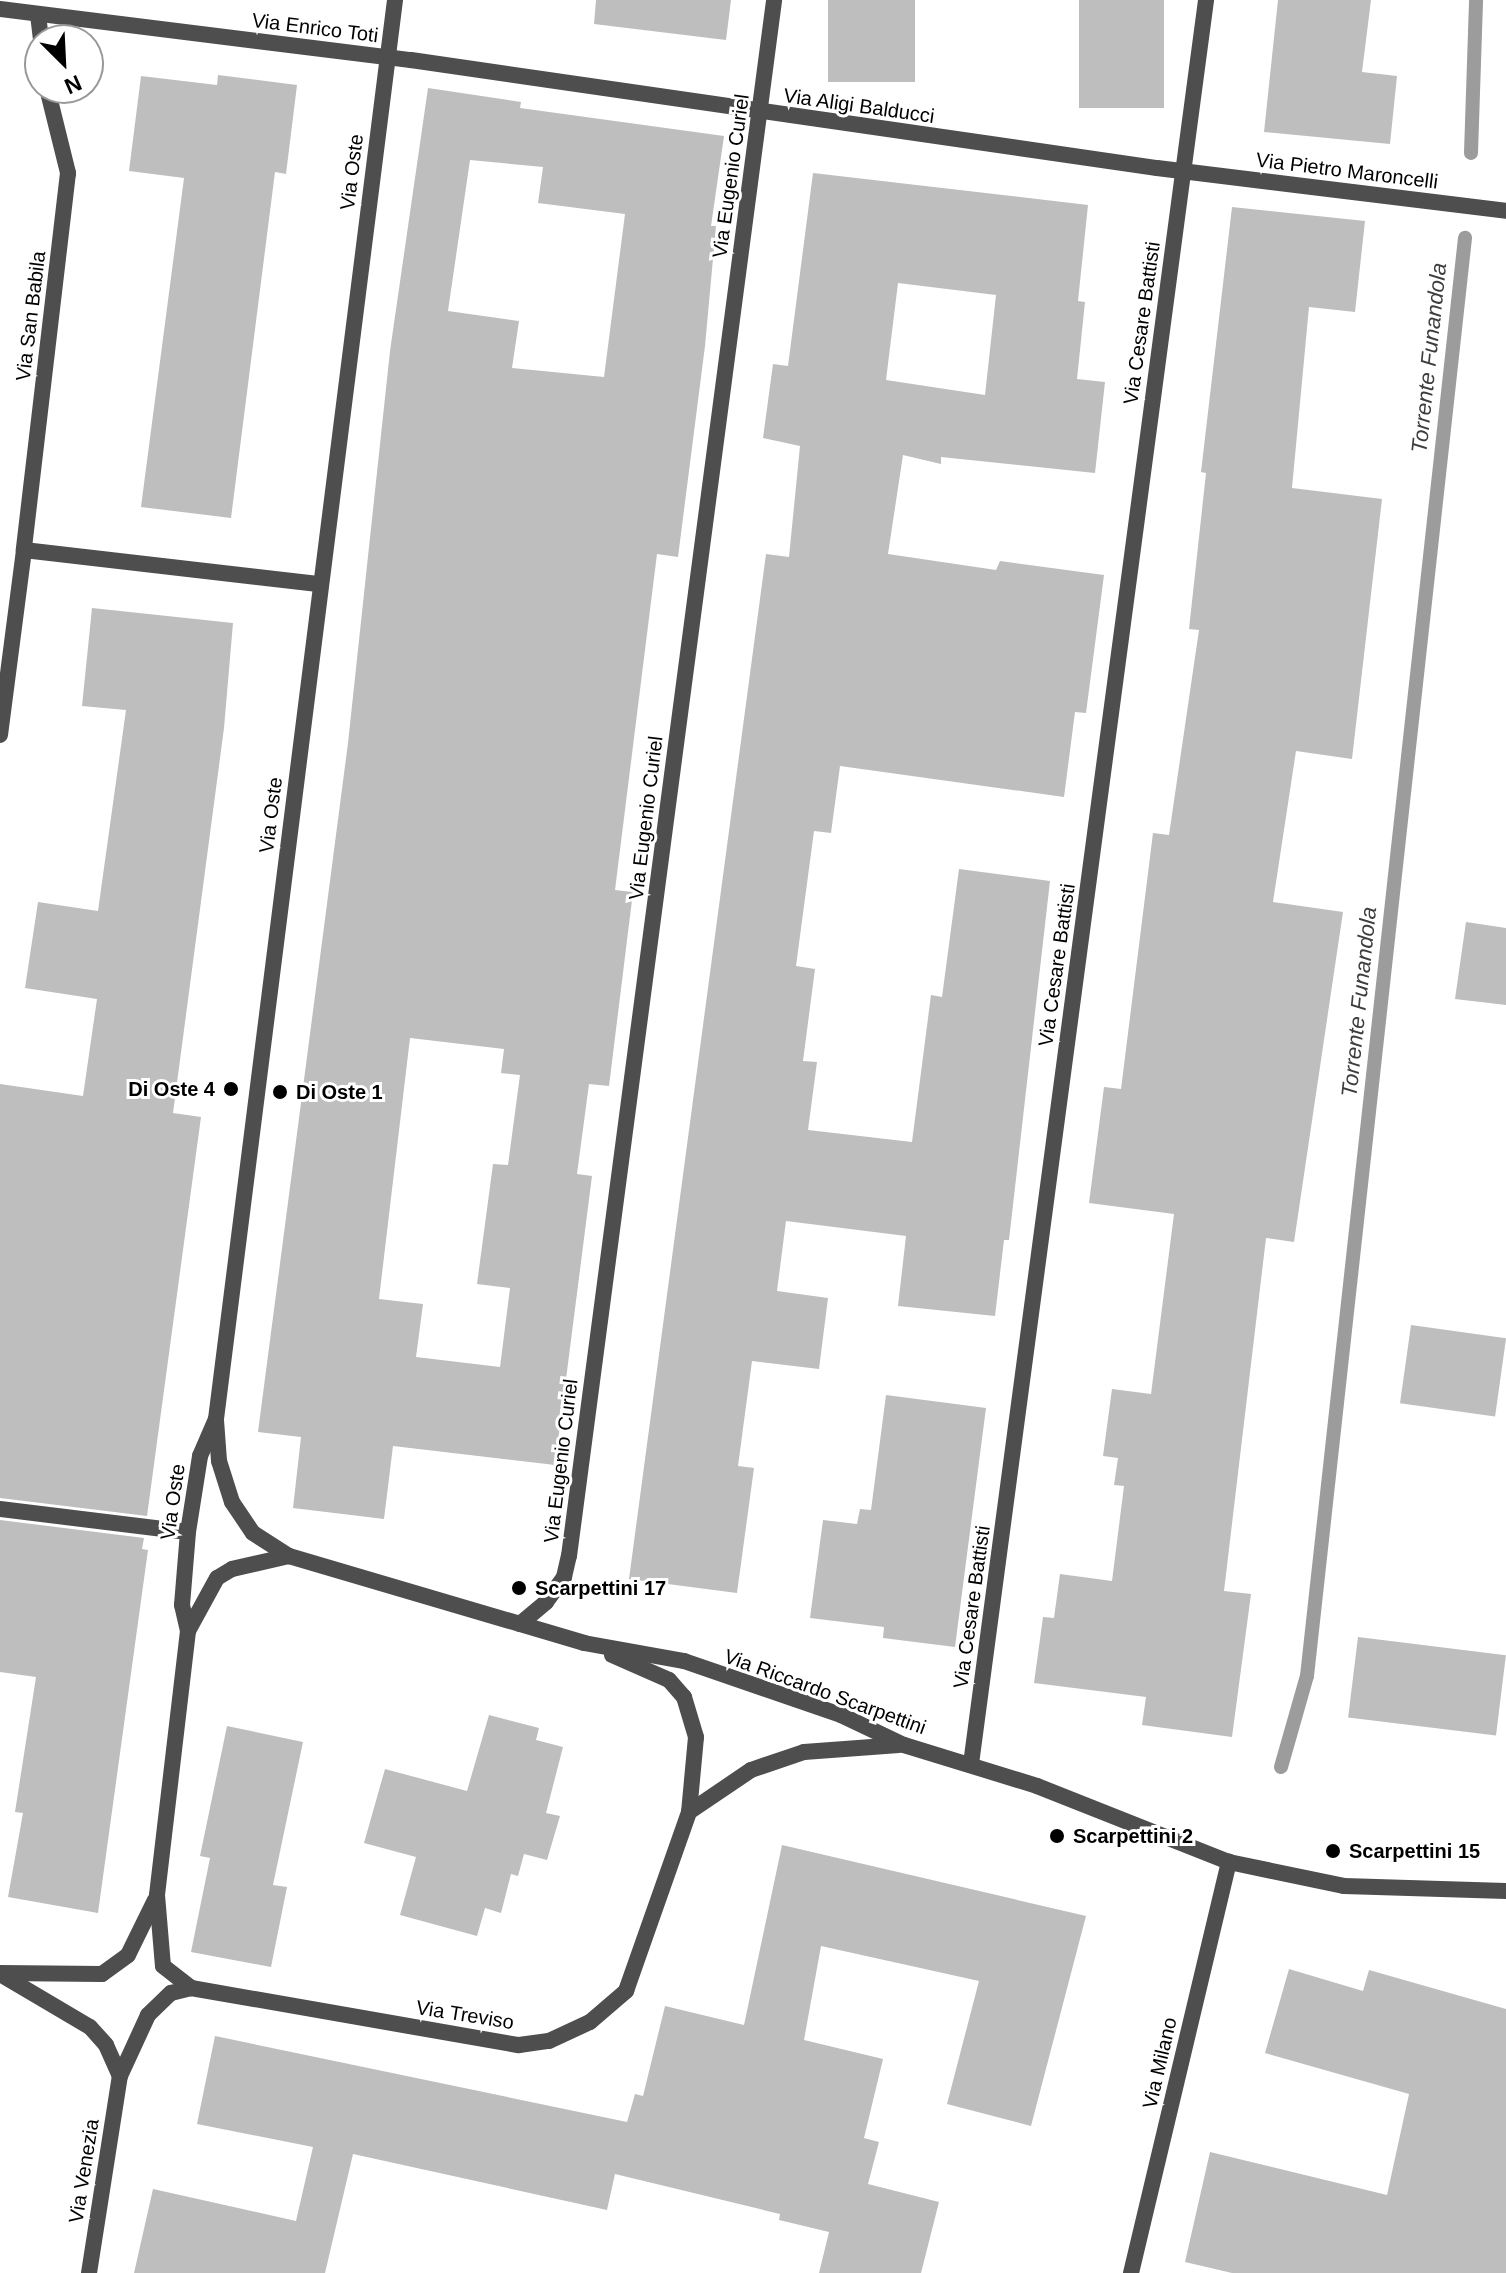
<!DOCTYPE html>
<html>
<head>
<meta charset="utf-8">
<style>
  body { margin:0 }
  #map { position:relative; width:1506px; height:2273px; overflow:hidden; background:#fff; font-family:Arial,sans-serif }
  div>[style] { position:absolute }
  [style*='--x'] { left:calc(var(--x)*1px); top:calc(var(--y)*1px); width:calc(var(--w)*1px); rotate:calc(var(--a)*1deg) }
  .stream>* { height:14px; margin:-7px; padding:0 7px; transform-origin:7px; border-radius:7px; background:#9c9c9c }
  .building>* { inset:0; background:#bebebe; transform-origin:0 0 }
  .minor>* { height:16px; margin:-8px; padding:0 8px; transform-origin:8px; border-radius:8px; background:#4e4e4e }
  .dots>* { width:22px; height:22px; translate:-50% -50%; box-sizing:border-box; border:4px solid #fff; border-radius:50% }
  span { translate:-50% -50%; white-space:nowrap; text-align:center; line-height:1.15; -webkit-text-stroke:6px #fff; paint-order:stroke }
  .street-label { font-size:20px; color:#000 }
  .poi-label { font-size:20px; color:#000; font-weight:700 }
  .right { translate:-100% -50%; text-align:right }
  .left { translate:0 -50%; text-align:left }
  .water-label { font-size:22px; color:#3d3d3d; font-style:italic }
  .north { position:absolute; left:24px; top:24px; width:80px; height:80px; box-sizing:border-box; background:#fff; border:2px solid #999; border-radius:50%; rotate:156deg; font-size:22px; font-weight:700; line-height:32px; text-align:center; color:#000 }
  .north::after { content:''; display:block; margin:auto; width:28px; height:36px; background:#000; clip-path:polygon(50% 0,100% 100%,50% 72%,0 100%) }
</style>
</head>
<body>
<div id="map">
  <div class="stream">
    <i style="--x:1471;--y:153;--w:153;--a:-88.1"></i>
    <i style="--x:1281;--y:1767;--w:95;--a:-74.1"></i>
    <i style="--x:1307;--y:1676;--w:1447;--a:-83.73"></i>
  </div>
  <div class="building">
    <i style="clip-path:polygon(596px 0,731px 0,726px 40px,594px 24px)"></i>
    <i style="left:828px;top:0;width:87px;height:82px"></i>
    <i style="left:1079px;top:0;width:85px;height:108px"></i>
    <i style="clip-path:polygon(1278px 0,1371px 0,1362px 72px,1397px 76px,1390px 144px,1264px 132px)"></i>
    <i style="clip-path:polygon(218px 75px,297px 85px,286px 174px,275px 172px,231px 518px,141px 507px,184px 178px,129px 171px,141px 76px,217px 85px)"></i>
    <i style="clip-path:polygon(evenodd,428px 88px,521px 102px,520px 108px,724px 136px,711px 226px,716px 226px,705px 346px,678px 557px,657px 554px,615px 890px,633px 892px,609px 1086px,589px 1084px,577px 1174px,592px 1176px,555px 1465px,393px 1446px,384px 1519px,293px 1508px,301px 1437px,258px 1432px,348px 743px,390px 351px,428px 88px,470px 160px,543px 167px,538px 203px,625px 214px,604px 377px,512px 368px,519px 321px,448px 311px,470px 160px,428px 88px,410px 1038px,504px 1049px,501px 1073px,520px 1075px,508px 1165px,493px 1164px,477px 1284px,510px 1288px,500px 1367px,416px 1357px,423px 1304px,379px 1299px,410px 1038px)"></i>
    <i style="clip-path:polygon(evenodd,813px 173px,1088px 205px,1078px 301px,1085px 302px,1077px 379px,1105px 382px,1095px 473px,941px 457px,941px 464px,903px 455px,888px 554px,996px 570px,1000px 561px,1104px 575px,1086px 713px,1075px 712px,1064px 797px,840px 766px,831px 833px,814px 831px,796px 966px,815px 969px,803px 1061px,817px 1062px,808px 1130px,912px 1142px,931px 995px,942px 997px,959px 869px,1050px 881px,1009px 1240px,1004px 1240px,995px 1316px,898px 1306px,906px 1236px,786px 1221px,777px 1291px,828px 1298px,819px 1369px,752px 1361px,738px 1466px,754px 1468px,737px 1593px,629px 1579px,766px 554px,789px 557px,800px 446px,763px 438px,773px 364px,788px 366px,813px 173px,898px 283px,996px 295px,985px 395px,886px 380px,898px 283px)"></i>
    <i style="clip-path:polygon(1232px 207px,1365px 221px,1355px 312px,1309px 307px,1292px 488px,1382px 499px,1352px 759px,1296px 751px,1273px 902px,1343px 912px,1294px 1242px,1266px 1238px,1224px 1591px,1251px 1594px,1232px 1737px,1142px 1725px,1146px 1697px,1034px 1683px,1043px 1617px,1054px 1618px,1060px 1574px,1112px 1581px,1124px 1486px,1114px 1485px,1118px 1458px,1103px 1456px,1112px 1389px,1151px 1394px,1174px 1214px,1089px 1203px,1104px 1087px,1121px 1089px,1153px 833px,1169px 835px,1199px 630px,1189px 629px,1206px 473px,1201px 472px)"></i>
    <i style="clip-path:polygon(92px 608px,233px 623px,224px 728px,173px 1113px,201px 1117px,147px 1516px,0 1498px,0 1084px,83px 1096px,97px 999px,25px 988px,38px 902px,98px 911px,126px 710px,82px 706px)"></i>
    <i style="clip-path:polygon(1466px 922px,1506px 928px,1506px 1005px,1455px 999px)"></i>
    <i style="left:1411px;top:1325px;width:96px;height:79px;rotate:8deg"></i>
    <i style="clip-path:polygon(886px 1395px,986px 1408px,955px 1647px,883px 1638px,884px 1627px,810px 1618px,823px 1520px,857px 1524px,860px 1509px,871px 1510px)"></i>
    <i style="clip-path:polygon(0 1520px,144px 1538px,142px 1549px,148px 1550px,98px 1913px,8px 1897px,23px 1813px,15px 1812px,36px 1677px,0 1672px)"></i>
    <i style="left:1358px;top:1637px;width:149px;height:81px;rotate:7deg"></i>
    <i style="clip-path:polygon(489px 1715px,539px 1728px,536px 1740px,563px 1747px,546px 1813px,560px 1816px,547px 1860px,524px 1854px,518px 1876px,511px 1874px,501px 1913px,485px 1908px,477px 1936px,400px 1915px,416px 1857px,364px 1843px,385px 1769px,467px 1791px)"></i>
    <i style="clip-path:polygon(227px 1726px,303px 1742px,273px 1885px,287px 1887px,271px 1967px,191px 1952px,210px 1858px,200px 1856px)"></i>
    <i style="clip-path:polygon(782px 1845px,1086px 1916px,1031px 2126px,947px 2104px,979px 1981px,821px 1946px,804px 2040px,883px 2059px,864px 2138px,879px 2142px,868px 2184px,939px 2202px,921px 2273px,819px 2273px,829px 2232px,779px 2220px,780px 2214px,615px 2174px,607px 2210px,353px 2154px,325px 2273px,134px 2273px,153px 2189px,296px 2221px,313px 2147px,197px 2124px,215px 2036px,627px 2122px,635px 2094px,643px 2096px,665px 2006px,744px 2025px)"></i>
    <i style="clip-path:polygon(1289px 1969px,1363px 1991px,1369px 1970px,1506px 2009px,1506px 2273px,1232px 2273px,1185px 2262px,1210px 2152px,1387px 2195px,1409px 2094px,1265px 2053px)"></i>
  </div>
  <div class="minor">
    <i style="--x:0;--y:9;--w:414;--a:7.1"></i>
    <i style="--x:411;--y:60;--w:754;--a:8.24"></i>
    <i style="--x:1157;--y:168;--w:352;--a:7"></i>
    <i style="--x:38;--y:15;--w:25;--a:83"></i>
    <i style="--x:47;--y:88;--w:88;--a:76.1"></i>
    <i style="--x:68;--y:173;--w:380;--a:96.7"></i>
    <i style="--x:24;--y:550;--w:296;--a:6.6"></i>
    <i style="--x:0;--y:735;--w:187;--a:-82.6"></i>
    <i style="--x:216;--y:1420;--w:41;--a:85.8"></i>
    <i style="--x:219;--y:1461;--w:43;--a:72.4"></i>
    <i style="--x:232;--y:1502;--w:37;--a:56"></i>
    <i style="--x:253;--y:1533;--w:43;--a:32.6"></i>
    <i style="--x:289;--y:1556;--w:308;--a:16.4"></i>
    <i style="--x:584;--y:1643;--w:102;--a:10.2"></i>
    <i style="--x:684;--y:1661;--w:166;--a:19"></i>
    <i style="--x:841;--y:1715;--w:70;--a:25.5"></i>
    <i style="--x:904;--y:1745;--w:139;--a:17.1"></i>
    <i style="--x:1037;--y:1786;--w:206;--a:21.6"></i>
    <i style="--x:1229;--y:1862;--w:117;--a:11.8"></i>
    <i style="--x:1344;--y:1886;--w:162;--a:1.8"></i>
    <i style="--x:0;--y:1509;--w:189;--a:7"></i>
    <i style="--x:289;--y:1556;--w:58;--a:167.2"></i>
    <i style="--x:232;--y:1569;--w:17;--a:149"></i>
    <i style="--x:217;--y:1578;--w:60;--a:118.7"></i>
    <i style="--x:188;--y:1631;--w:266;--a:96.7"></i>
    <i style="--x:157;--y:1895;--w:71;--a:85.2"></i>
    <i style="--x:163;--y:1966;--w:36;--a:38"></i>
    <i style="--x:191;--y:1988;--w:333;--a:9.9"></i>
    <i style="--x:519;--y:2045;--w:30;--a:-8"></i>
    <i style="--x:549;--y:2041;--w:45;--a:-24.9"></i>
    <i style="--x:590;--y:2022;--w:48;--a:-40.7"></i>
    <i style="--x:626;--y:1991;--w:190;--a:-70.6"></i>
    <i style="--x:689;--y:1812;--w:75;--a:-34.1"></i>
    <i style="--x:751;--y:1770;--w:56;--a:-18.8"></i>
    <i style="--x:804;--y:1752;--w:95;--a:-4.2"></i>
    <i style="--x:520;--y:1624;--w:34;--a:-40"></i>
    <i style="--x:546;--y:1602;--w:31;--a:-54"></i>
    <i style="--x:564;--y:1577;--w:22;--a:-77"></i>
    <i style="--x:569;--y:1556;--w:1569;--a:-82.49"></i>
    <i style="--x:188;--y:1631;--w:27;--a:-103"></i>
    <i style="--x:182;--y:1605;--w:73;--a:-85.3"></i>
    <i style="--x:188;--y:1532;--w:77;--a:-81"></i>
    <i style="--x:200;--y:1456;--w:40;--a:-66.6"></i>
    <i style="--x:216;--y:1419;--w:1430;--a:-82.81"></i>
    <i style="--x:612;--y:1655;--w:62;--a:23.7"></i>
    <i style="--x:669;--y:1680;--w:23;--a:49"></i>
    <i style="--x:684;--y:1697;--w:42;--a:73.3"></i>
    <i style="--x:696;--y:1737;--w:75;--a:95.3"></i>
    <i style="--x:971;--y:1764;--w:1780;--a:-82.41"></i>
    <i style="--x:0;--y:1973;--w:102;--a:0.6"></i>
    <i style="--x:102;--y:1974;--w:32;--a:-36"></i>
    <i style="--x:128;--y:1955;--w:61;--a:-63.9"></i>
    <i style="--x:0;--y:1974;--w:104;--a:30.5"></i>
    <i style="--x:90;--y:2027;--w:24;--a:48"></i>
    <i style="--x:106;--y:2045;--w:34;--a:66"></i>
    <i style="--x:89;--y:2273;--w:199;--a:-81.1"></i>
    <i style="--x:120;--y:2076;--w:67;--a:-65.3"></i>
    <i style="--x:148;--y:2015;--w:32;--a:-44"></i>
    <i style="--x:171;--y:1993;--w:21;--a:-14"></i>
    <i style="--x:1131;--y:2273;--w:423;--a:-76.6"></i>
  </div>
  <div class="dots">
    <i style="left:231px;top:1089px;background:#000"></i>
    <i style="left:280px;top:1092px;background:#000"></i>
    <i style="left:519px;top:1588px;background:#000"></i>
    <i style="left:1057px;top:1836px;background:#000"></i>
    <i style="left:1333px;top:1851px;background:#000"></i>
  </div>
  <div class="street-label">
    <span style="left:315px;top:28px;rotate:7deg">Via Enrico Toti</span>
    <span style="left:859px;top:106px;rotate:8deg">Via Aligi Balducci</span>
    <span style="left:1347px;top:171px;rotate:7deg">Via Pietro Maroncelli</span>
    <span style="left:352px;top:172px;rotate:-83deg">Via Oste</span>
    <span style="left:731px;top:176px;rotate:-82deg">Via Eugenio Curiel</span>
    <span style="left:31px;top:316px;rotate:-83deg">Via San Babila</span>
    <span style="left:1142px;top:323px;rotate:-82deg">Via Cesare Battisti</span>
    <span style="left:271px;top:815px;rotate:-83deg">Via Oste</span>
    <span style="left:646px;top:818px;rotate:-83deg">Via Eugenio Curiel</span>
    <span style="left:1057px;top:965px;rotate:-82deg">Via Cesare Battisti</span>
    <span style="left:561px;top:1461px;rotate:-83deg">Via Eugenio Curiel</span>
    <span style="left:173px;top:1502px;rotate:-82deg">Via Oste</span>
    <span style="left:972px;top:1607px;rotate:-82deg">Via Cesare Battisti</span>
    <span style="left:825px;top:1692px;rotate:20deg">Via Riccardo Scarpettini</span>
    <span style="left:465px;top:2015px;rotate:9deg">Via Treviso</span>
    <span style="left:1160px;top:2063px;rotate:-77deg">Via Milano</span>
    <span style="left:84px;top:2171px;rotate:-81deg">Via Venezia</span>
  </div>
  <div class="poi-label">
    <span class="right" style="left:215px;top:1089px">Di Oste 4</span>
    <span class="left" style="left:296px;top:1092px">Di Oste 1</span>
    <span class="left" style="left:535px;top:1588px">Scarpettini 17</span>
    <span class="left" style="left:1073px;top:1836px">Scarpettini 2</span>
    <span class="left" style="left:1349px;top:1851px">Scarpettini 15</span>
  </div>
  <div class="water-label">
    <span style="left:1429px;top:358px;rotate:-84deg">Torrente Funandola</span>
    <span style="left:1359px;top:1002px;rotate:-84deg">Torrente Funandola</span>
  </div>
  <div class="north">N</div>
</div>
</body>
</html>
